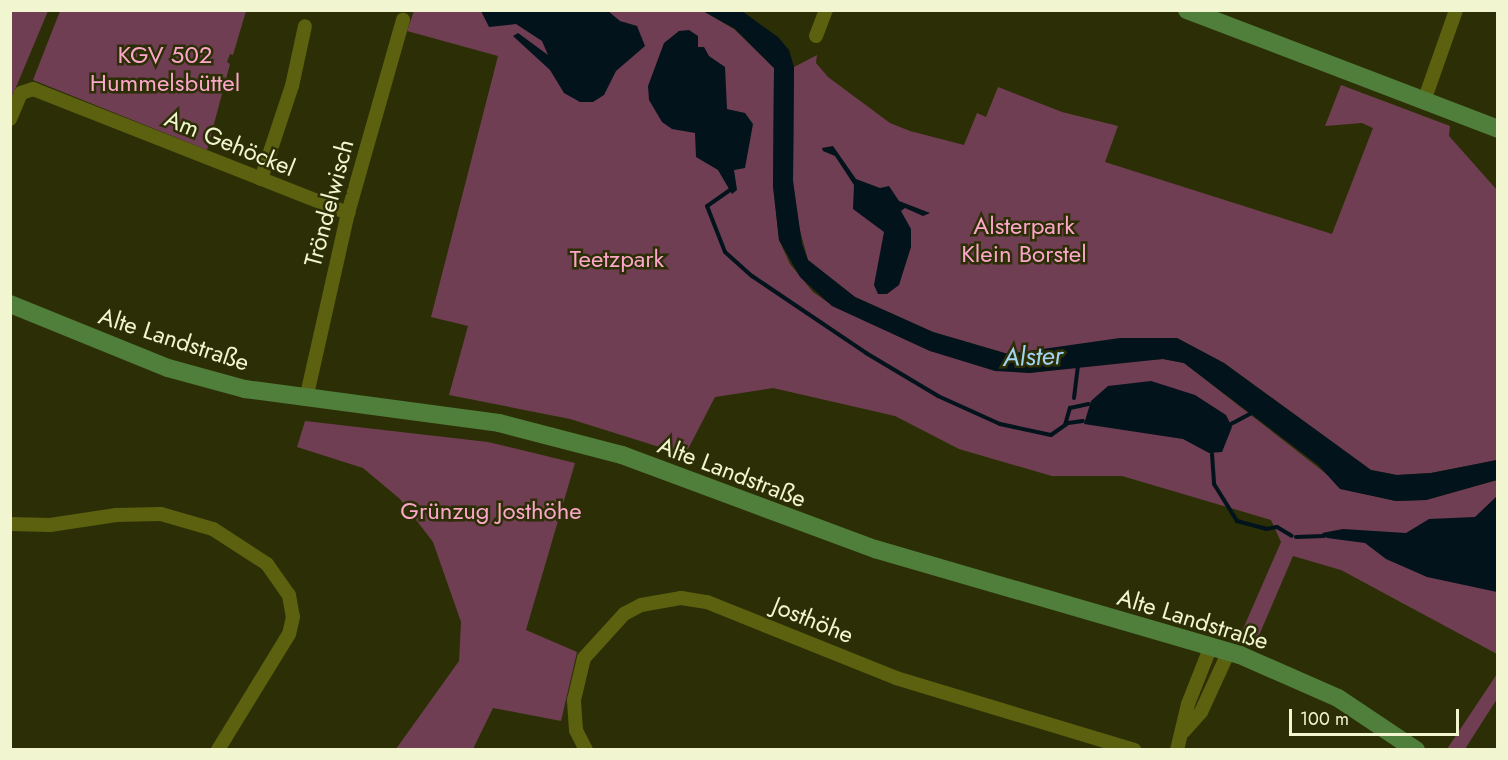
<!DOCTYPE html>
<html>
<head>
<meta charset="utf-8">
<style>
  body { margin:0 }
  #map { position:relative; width:1508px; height:760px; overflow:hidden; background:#2c2f06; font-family:Jost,sans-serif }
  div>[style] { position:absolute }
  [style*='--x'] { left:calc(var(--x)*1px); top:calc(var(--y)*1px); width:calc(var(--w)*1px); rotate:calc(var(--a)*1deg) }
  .green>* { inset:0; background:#6f3e53 }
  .water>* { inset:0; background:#02131c }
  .stream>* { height:4px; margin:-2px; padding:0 2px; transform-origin:2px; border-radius:2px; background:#02131c }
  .street>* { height:14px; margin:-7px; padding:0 7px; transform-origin:7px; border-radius:7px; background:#5c6110 }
  .secondary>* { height:18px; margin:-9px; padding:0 9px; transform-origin:9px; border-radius:9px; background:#507e3b }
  span { translate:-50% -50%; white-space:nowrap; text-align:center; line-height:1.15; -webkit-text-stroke:5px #2c2f06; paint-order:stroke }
  .park-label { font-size:24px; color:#fca6ca }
  .street-label { font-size:24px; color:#f1f6d1 }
  .water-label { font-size:26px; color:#a3d6f3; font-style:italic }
  .frame { position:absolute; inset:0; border:12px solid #f1f6d1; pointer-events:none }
  .scale { position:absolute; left:1289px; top:709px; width:170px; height:27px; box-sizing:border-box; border:3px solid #f1f6d1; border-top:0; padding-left:8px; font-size:18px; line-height:21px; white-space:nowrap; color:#f1f6d1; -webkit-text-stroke:4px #2c2f06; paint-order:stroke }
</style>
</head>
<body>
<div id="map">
  <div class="green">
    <i style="clip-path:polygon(10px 11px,48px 11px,11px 99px,10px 99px)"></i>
    <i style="clip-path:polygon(60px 11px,246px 11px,233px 55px,230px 54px,227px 62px,230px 64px,207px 150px,33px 80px)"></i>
    <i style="clip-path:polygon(414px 11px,703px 11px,734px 29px,774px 68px,773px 186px,779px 240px,790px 264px,813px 292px,833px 306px,930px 351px,1029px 373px,1130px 361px,1163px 359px,1184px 363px,1347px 490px,1396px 501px,1426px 500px,1497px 480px,1497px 654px,1341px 570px,1293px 556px,1257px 640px,1243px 629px,1281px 542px,1271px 520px,1122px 476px,1052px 476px,959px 449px,895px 416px,773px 388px,715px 397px,685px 455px,570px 419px,449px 395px,468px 326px,431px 317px,498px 56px,407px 31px)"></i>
    <i style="clip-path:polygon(817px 55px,816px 63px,828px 77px,890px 123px,910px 131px,964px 145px,977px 113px,986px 117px,998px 87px,1062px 112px,1118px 126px,1105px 162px,1332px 234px,1373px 128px,1362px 123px,1325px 126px,1341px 85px,1450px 126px,1449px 136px,1497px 190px,1497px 460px,1431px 473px,1396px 475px,1371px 470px,1224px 363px,1177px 338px,1008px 354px,933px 332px,855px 297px,808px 260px,798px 223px,793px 181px,794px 67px)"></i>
    <i style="clip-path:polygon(305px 421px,488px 442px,575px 463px,526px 630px,577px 652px,561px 721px,493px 708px,473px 749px,396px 749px,459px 661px,461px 622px,433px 542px,400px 499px,363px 468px,297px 447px)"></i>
    <i style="clip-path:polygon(1497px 674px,1497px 699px,1465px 749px,1447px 749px)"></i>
  </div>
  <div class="water">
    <i style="clip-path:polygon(481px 11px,608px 11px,620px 21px,637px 26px,645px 46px,616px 71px,604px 95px,593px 102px,580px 102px,564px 93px,550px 70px,513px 36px,518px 33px,548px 55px,542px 41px,516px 24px,489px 27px)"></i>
    <i style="clip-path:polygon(703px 11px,742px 11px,778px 37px,789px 50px,794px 67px,793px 181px,802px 244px,808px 260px,855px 297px,933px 332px,1008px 354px,1120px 338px,1177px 338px,1224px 363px,1371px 470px,1397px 475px,1431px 473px,1497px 460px,1497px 480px,1426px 500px,1396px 501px,1340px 489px,1318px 465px,1184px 363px,1163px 359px,1029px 373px,995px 371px,930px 351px,832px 306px,800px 277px,779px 240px,773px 186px,774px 68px,735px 29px)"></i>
    <i style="clip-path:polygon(689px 30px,698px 36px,698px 47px,704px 47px,709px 56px,725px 67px,727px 109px,745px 113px,753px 124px,745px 168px,734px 170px,737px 190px,732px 194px,718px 170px,696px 157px,695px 133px,672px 129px,662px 122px,649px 100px,648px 86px,664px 43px,679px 31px)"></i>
    <i style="clip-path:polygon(833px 146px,856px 179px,880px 188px,889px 186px,899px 201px,930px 213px,923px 216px,905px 208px,901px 211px,911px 229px,911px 247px,899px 285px,887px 294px,878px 294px,874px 285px,884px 232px,853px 209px,854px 185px,835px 156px,823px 151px,822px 148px)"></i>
    <i style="clip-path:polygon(1151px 381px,1195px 395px,1226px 415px,1232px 427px,1222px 452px,1209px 453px,1183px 439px,1084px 424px,1091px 401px,1108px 386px)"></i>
    <i style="clip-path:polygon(1497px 496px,1497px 592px,1427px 577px,1386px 559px,1365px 543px,1327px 538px,1322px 533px,1343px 529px,1406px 533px,1429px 519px,1475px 517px)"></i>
  </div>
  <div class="stream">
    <i style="--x:730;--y:190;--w:28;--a:145"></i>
    <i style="--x:707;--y:206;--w:49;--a:68.6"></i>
    <i style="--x:725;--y:252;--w:36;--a:42"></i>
    <i style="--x:752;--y:276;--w:138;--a:34"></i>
    <i style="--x:866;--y:353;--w:84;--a:30.8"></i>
    <i style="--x:938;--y:396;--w:68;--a:24.3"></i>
    <i style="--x:1000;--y:424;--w:52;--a:12.2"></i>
    <i style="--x:1051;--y:435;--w:21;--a:-35"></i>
    <i style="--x:1068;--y:423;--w:15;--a:-8"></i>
    <i style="--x:1074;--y:398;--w:32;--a:-83"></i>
    <i style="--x:1231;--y:424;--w:26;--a:-28"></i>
    <i style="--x:1065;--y:425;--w:18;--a:-74"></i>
    <i style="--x:1070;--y:408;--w:19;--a:-12"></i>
    <i style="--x:1212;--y:454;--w:30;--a:86"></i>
    <i style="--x:1214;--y:484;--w:44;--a:58.1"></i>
    <i style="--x:1237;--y:521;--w:30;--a:15"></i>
    <i style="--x:1266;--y:529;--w:11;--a:-10"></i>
    <i style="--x:1277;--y:527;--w:17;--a:31"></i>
    <i style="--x:1296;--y:537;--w:28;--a:-2"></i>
  </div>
  <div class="street">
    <i style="--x:816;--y:36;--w:28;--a:-69"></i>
    <i style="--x:1424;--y:101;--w:96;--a:-70.6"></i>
    <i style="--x:10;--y:119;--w:28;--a:-67"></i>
    <i style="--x:21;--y:93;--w:13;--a:-18"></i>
    <i style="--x:33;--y:89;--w:339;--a:21.5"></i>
    <i style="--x:261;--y:179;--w:98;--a:-71.6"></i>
    <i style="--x:292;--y:86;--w:61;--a:-77.8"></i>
    <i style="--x:306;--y:399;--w:191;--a:-77.3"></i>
    <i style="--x:348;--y:213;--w:201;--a:-74.1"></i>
    <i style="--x:10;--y:524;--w:40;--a:1.4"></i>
    <i style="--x:50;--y:525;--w:67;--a:-8.6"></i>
    <i style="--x:116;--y:515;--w:45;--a:-1.3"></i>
    <i style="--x:161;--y:514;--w:54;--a:16.1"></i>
    <i style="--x:213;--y:529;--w:64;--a:32.9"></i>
    <i style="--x:267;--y:564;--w:38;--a:55"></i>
    <i style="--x:289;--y:595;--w:22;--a:80"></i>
    <i style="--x:293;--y:617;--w:17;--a:103"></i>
    <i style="--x:289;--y:634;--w:136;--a:121.5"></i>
    <i style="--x:1184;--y:731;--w:25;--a:-48"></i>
    <i style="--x:1201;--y:712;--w:67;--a:-65.3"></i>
    <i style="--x:586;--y:750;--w:22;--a:-117"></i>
    <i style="--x:576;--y:730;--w:30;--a:-94"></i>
    <i style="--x:574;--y:700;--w:43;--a:-76.6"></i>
    <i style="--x:584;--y:658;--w:59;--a:-47.7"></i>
    <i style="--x:624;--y:614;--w:19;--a:-28"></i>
    <i style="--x:641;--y:605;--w:41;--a:-9.9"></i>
    <i style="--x:681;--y:598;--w:26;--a:9"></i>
    <i style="--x:707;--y:602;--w:204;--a:21.9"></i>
    <i style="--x:896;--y:678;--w:249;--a:16.8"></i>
    <i style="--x:1177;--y:750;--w:47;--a:-76.6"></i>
    <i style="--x:1188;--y:704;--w:62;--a:-68.4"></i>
  </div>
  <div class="secondary">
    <i style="--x:1187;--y:10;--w:333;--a:20.9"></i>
    <i style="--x:10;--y:304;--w:170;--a:22.1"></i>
    <i style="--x:168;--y:368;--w:80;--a:15.3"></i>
    <i style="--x:245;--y:389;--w:256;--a:7.6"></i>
    <i style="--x:499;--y:423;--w:127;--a:14.6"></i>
    <i style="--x:622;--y:455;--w:270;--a:20.4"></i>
    <i style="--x:875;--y:549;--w:380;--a:16.2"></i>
    <i style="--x:1240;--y:655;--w:107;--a:23.7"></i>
    <i style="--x:1338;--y:698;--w:94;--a:33.7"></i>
  </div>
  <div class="park-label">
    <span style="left:165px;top:69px">KGV 502<br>Hummelsbüttel</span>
    <span style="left:1024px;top:240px">Alsterpark<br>Klein Borstel</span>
    <span style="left:617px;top:259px">Teetzpark</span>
    <span style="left:491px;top:511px">Grünzug Josthöhe</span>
  </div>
  <div class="street-label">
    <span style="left:230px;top:143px;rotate:22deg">Am Gehöckel</span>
    <span style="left:329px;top:203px;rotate:-75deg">Tröndelwisch</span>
    <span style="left:174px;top:339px;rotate:18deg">Alte Landstraße</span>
    <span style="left:732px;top:472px;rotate:21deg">Alte Landstraße</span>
    <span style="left:1193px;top:619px;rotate:17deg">Alte Landstraße</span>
    <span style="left:813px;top:620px;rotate:22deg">Josthöhe</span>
  </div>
  <div class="water-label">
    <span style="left:1033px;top:357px;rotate:-2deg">Alster</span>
  </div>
  <div class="frame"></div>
  <div class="scale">100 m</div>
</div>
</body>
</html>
